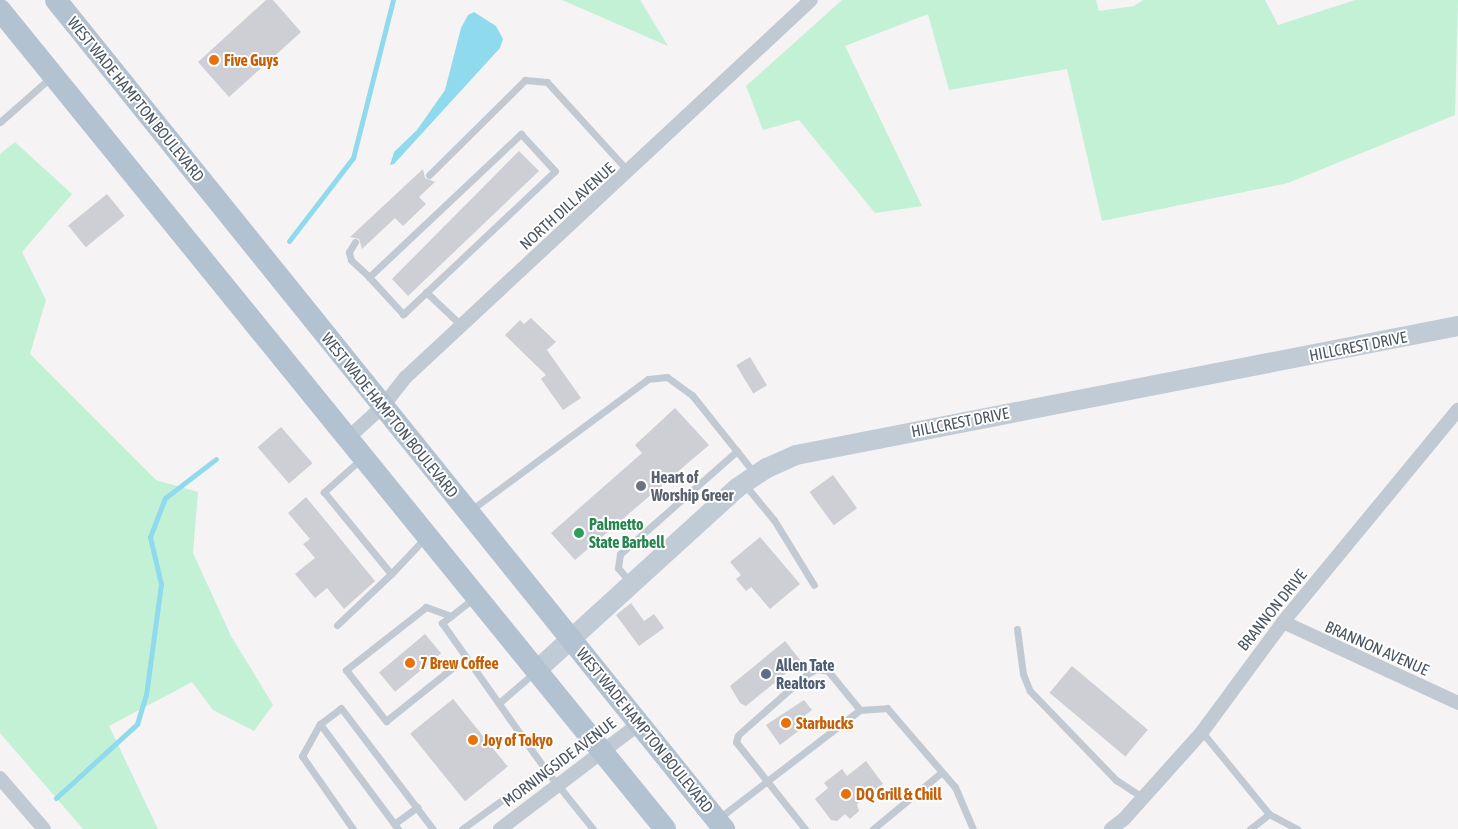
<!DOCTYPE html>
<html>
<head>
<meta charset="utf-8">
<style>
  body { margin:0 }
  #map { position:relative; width:1458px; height:829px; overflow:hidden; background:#f5f3f3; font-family:"Asap Condensed",sans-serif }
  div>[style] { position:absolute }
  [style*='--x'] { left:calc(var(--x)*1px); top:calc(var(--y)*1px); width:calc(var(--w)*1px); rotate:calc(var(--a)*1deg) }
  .green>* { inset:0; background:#c3f1d5 }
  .water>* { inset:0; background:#90daee }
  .stream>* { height:5px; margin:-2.5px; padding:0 2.5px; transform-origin:2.5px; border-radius:2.5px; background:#90daee }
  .building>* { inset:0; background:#cdcfd5; transform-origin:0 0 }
  .lane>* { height:7px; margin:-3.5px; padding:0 3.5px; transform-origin:3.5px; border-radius:3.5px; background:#c1cad2 }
  .street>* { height:14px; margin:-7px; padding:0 7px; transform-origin:7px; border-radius:7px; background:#c1cad2 }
  .secondary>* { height:20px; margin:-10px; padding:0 10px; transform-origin:10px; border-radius:10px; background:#c1cbd6 }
  .primary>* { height:22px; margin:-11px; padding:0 11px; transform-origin:11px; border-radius:11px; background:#b3c2d1 }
  .dots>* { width:14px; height:14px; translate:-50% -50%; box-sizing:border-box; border:2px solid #fff; border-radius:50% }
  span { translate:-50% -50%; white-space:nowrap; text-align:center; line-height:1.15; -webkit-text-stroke:4px #fff; paint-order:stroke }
  .food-label { font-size:16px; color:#c56008; font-weight:700 }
  .left { translate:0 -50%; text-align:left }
  .street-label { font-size:16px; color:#4a5661 }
  .worship-label { font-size:16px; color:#5b616d; font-weight:700 }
  .leisure-label { font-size:16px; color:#27864d; font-weight:700 }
  .service-label { font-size:16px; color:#4e5e75; font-weight:700 }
</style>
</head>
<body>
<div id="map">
  <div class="green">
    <i style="clip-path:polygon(562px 0,640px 0,668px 46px)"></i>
    <i style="clip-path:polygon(842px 0,1096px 0,1099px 11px,1134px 6px,1143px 0,1265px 0,1278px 25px,1355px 0,1458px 0,1455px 115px,1288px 183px,1102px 221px,1067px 69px,949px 90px,928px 14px,845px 46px,922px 206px,875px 213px,799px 120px,763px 130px,746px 86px)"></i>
    <i style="clip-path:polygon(15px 142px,72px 194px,22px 252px,46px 300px,30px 354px,156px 480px,198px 492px,193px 553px,231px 636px,273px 705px,254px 731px,213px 710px,192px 682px,109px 726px,158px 829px,83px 829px,0 733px,0 154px)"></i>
  </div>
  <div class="water">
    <i style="clip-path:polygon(474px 12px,496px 26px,503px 39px,500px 48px,394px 164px,390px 165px,394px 152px,417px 130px,445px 90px,461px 28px,468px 15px)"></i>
  </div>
  <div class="stream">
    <i style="--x:289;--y:241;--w:105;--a:-52.4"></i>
    <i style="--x:353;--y:158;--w:163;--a:-75.8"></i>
    <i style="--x:56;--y:798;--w:110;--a:-42.4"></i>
    <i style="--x:137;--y:724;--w:30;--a:-73"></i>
    <i style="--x:146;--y:695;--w:112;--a:-82.3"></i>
    <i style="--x:161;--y:584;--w:48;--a:-103.2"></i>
    <i style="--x:150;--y:537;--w:42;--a:-69"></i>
    <i style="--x:165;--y:498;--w:64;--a:-37.4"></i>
  </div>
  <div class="building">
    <i style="clip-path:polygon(266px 0,273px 0,301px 32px,229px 97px,198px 62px)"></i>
    <i style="clip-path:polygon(519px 151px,539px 171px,408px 296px,392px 279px)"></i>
    <i style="clip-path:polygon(423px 169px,425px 178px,435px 182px,419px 197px,426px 204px,403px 226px,395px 218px,362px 249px,359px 239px,350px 237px)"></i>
    <i style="left:107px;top:194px;width:28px;height:50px;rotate:51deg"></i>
    <i style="clip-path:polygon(531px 318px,556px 342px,547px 350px,581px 398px,563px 410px,541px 379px,546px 375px,505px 335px,520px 320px,524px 324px)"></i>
    <i style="left:750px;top:357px;width:33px;height:16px;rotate:59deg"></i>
    <i style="clip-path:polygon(675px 408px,709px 445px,575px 560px,551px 533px,642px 453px,635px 445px)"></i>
    <i style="left:281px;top:427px;width:48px;height:31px;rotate:49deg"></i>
    <i style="left:833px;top:475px;width:41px;height:29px;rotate:54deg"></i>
    <i style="clip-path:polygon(306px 497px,375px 581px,344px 609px,327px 588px,315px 598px,295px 574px,315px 558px,303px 544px,310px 539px,288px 513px)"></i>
    <i style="clip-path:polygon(760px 537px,800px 584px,770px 609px,751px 587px,746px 591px,736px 579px,741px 575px,730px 562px)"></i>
    <i style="clip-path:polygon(631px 603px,644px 621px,654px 614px,664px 628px,639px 646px,616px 615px)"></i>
    <i style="left:425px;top:634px;width:25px;height:60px;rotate:50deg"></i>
    <i style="clip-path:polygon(785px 641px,801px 661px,746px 706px,740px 703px,730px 686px)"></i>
    <i style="left:1072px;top:666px;width:99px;height:35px;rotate:40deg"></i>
    <i style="left:453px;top:699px;width:87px;height:55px;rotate:51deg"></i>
    <i style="clip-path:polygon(804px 700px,812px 710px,800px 719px,805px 726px,780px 745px,766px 725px)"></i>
    <i style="clip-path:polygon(866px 761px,883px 784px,857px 804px,859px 811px,850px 819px,845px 814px,837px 821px,831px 820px,815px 799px,828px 788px,824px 783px,842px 769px,847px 776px)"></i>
  </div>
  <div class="lane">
    <i style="--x:0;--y:122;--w:68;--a:-41.4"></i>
    <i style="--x:521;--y:134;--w:50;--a:47.4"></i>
    <i style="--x:555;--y:171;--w:209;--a:136.7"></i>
    <i style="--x:403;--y:314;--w:50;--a:-132.6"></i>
    <i style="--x:369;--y:277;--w:209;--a:-43.3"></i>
    <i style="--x:429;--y:175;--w:135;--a:-44.7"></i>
    <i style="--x:525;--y:80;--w:22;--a:5"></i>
    <i style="--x:547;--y:82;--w:122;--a:47.7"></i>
    <i style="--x:355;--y:242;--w:12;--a:121"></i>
    <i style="--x:349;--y:252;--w:8;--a:76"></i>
    <i style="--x:351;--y:260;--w:25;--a:43"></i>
    <i style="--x:426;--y:292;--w:50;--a:43.4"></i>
    <i style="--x:361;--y:459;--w:50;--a:138.3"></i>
    <i style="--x:324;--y:492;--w:106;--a:50.7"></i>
    <i style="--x:391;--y:574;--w:48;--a:-46.7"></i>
    <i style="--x:745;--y:485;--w:45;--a:50.4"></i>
    <i style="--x:774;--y:520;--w:76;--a:58.4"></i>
    <i style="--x:471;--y:510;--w:220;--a:-36.5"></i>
    <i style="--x:648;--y:379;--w:19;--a:-6"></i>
    <i style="--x:667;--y:377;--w:31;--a:36"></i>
    <i style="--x:692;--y:395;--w:101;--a:51.4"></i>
    <i style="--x:631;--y:583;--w:20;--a:-131"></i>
    <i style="--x:618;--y:568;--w:14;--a:-82"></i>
    <i style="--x:620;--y:554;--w:156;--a:-41.4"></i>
    <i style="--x:451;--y:616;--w:27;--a:-160"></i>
    <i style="--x:426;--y:607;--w:102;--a:141.8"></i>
    <i style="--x:346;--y:670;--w:65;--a:51.9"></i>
    <i style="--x:386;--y:721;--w:102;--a:-38.7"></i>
    <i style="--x:337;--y:625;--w:74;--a:-43.4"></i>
    <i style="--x:1017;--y:629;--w:45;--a:82.4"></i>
    <i style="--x:1023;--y:674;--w:18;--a:68"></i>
    <i style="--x:1030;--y:691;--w:124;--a:46"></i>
    <i style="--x:1116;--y:780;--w:33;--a:33"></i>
    <i style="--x:499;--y:703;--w:48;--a:-40.7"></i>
    <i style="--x:320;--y:724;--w:131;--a:53.4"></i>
    <i style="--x:1202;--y:732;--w:106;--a:50.7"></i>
    <i style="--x:1269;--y:814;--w:32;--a:28"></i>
    <i style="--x:545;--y:769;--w:77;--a:51.3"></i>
    <i style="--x:719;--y:818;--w:178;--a:-37.5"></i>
    <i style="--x:860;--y:710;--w:27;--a:-4"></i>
    <i style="--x:887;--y:708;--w:104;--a:49.3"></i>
    <i style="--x:955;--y:787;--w:46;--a:66.8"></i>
    <i style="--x:394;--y:824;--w:29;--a:-36"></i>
    <i style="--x:353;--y:829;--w:89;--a:-124.9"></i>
    <i style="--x:302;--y:756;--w:37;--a:-61"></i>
    <i style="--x:320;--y:724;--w:26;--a:-37"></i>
    <i style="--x:341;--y:708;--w:152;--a:52.8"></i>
    <i style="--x:462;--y:829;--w:102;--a:-35.9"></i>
    <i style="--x:545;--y:769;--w:179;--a:-125.2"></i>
    <i style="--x:442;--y:623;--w:41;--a:-38"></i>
    <i style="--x:805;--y:829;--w:111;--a:-128.4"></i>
    <i style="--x:736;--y:742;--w:7;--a:-74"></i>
    <i style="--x:738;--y:735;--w:92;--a:-41.5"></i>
    <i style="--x:807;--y:674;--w:11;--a:-27"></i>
    <i style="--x:817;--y:669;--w:11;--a:10"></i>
    <i style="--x:828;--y:671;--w:50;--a:50.6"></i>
    <i style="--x:873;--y:829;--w:89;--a:-39.6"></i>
    <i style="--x:1250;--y:829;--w:24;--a:-38"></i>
  </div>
  <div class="street">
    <i style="--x:348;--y:438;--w:47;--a:-42.4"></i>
    <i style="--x:383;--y:406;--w:37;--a:-52"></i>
    <i style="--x:406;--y:377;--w:553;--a:-42.95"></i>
    <i style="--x:1283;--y:622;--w:193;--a:24.8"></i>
    <i style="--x:0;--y:778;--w:67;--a:49.2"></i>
    <i style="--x:500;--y:829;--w:176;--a:-37.1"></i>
    <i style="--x:1111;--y:829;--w:16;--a:-38"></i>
    <i style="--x:1124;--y:819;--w:117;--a:-48.1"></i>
    <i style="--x:1202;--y:732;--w:137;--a:-53.6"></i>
    <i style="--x:1283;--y:622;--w:275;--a:-50.5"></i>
  </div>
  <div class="secondary">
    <i style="--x:537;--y:670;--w:270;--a:-42.3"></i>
    <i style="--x:737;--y:488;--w:36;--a:-34"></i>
    <i style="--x:767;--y:468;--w:32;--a:-24"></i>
    <i style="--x:796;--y:455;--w:674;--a:-11.03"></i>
  </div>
  <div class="primary">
    <i style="--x:56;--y:0;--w:1065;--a:51.14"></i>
    <i style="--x:0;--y:10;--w:1055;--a:50.92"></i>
  </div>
  <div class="dots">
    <i style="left:214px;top:60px;background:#e8710a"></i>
    <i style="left:641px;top:486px;background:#6b7280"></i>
    <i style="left:579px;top:533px;background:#2e9e5b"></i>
    <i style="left:410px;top:663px;background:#e8710a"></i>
    <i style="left:766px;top:674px;background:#5c6f8a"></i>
    <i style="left:786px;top:723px;background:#e8710a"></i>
    <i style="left:473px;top:740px;background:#e8710a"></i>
    <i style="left:846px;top:794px;background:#e8710a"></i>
  </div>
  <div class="food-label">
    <span class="left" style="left:224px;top:60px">Five Guys</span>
    <span class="left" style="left:420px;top:663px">7 Brew Coffee</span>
    <span class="left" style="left:796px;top:723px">Starbucks</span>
    <span class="left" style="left:483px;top:740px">Joy of Tokyo</span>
    <span class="left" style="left:856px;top:794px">DQ Grill &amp; Chill</span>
  </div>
  <div class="street-label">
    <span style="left:136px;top:99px;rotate:51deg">WEST WADE HAMPTON BOULEVARD</span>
    <span style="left:567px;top:206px;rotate:-42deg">NORTH DILL AVENUE</span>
    <span style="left:1358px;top:346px;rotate:-11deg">HILLCREST DRIVE</span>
    <span style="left:390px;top:415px;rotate:51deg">WEST WADE HAMPTON BOULEVARD</span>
    <span style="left:960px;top:422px;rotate:-11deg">HILLCREST DRIVE</span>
    <span style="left:1272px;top:610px;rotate:-51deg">BRANNON DRIVE</span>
    <span style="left:1377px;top:648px;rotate:24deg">BRANNON AVENUE</span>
    <span style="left:645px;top:730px;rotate:51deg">WEST WADE HAMPTON BOULEVARD</span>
    <span style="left:559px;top:762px;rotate:-37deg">MORNINGSIDE AVENUE</span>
  </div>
  <div class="worship-label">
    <span class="left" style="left:651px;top:486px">Heart of<br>Worship Greer</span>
  </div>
  <div class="leisure-label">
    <span class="left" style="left:589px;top:533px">Palmetto<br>State Barbell</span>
  </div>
  <div class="service-label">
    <span class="left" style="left:776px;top:674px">Allen Tate<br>Realtors</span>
  </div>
</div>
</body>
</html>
